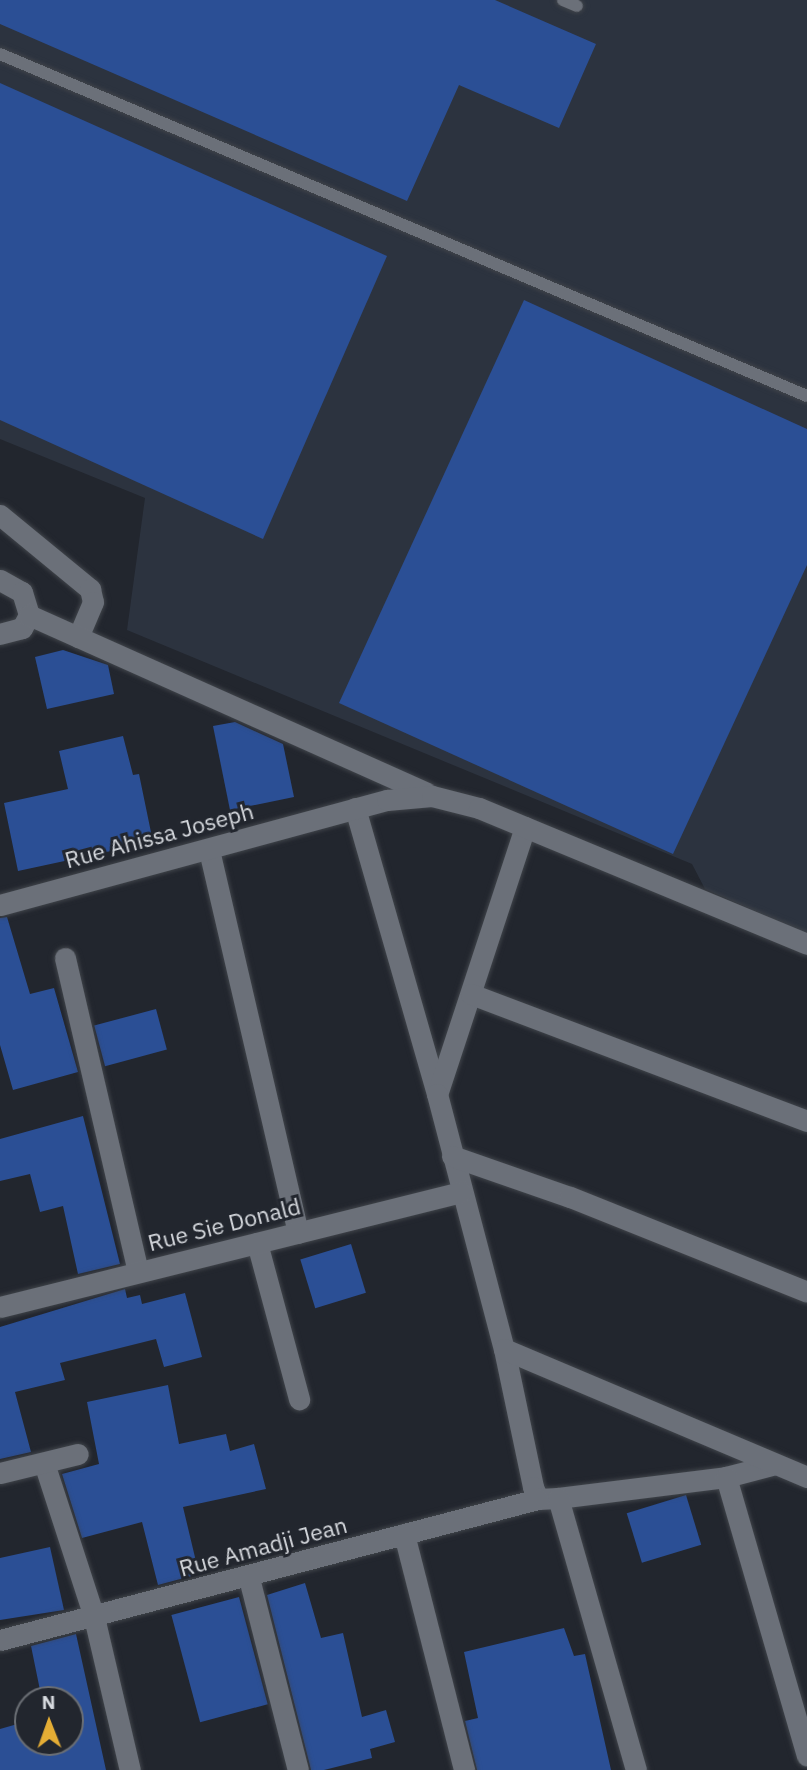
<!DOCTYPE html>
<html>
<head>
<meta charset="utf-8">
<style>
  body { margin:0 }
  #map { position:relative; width:807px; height:1770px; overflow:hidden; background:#22262e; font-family:"IBM Plex Sans",sans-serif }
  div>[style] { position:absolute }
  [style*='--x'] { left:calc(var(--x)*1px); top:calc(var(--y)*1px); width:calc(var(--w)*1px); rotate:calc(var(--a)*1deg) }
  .built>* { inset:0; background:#2c333f }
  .building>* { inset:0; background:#2b4f95; transform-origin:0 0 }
  .roads { filter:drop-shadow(0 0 2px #40444a) drop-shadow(0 0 2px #40444a) }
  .lane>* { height:12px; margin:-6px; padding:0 6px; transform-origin:6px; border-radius:6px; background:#6b7079 }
  .street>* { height:21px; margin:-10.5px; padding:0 10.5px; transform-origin:10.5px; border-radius:10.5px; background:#6b7079 }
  span { translate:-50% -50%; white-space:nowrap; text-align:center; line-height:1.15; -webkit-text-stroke:6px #22262e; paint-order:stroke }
  .street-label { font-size:23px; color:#d6d9de }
  .north { position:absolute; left:14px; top:1686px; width:70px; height:70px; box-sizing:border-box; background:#22262e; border:2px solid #6a6e74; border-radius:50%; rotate:359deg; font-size:19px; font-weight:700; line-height:28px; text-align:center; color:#d6d9de }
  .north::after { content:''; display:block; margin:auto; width:24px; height:32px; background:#e4ad35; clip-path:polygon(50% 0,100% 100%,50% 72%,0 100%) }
</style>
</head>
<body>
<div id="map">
  <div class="built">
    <i style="clip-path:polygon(0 0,807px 0,807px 934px,705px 889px,692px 864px,127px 630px,145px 498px,0 439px)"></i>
  </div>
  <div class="building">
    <i style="clip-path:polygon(0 0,495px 0,596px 44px,559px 128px,459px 85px,407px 201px,0 24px)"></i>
    <i style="clip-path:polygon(0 83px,387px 256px,263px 539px,0 420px)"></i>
    <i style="clip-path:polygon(524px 300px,807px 429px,807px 565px,673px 854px,339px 703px)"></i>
    <i style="clip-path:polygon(63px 650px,108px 665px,114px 694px,47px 709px,35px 657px)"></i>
    <i style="clip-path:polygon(235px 722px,283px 744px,294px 797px,230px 810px,213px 726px)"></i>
    <i style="clip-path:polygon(123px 736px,133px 775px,139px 774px,153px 842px,18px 871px,4px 803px,68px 789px,59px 751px)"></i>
    <i style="clip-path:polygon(7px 917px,30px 994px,54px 988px,78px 1072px,13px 1090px,0 1045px,0 918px)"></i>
    <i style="left:156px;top:1009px;width:42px;height:64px;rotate:75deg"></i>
    <i style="clip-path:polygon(83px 1116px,120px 1264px,78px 1274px,63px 1206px,40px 1212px,30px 1174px,0 1181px,0 1139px)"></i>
    <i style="left:351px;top:1244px;width:51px;height:53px;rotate:73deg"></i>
    <i style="clip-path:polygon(125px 1289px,127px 1298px,140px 1295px,142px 1304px,185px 1293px,202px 1357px,164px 1367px,156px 1339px,60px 1363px,65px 1380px,15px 1392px,31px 1452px,0 1459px,0 1327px)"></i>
    <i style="clip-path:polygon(168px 1385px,179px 1444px,226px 1434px,230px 1451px,254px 1444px,266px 1489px,183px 1507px,199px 1574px,158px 1585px,142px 1522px,82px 1538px,62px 1474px,99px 1464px,87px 1402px)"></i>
    <i style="left:686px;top:1495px;width:52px;height:62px;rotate:73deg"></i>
    <i style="clip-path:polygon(50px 1547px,64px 1610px,0 1620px,0 1558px)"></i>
    <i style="clip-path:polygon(305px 1583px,321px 1638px,343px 1633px,362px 1717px,386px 1710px,395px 1742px,370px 1749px,372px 1758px,324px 1770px,311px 1770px,267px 1595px)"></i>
    <i style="left:239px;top:1597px;width:111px;height:70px;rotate:75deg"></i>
    <i style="clip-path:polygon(564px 1628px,574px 1656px,585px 1654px,611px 1770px,477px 1770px,465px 1721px,478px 1718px,464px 1652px)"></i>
    <i style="clip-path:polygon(76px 1634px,106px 1770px,0 1770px,0 1729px,28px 1721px,28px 1742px,70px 1742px,70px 1700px,42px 1700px,31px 1646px)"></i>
  </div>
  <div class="roads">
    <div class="lane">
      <i style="--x:563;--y:0;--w:15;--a:23"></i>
      <i style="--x:0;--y:54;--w:876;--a:22.97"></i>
    </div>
    <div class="street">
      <i style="--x:0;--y:515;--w:117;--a:39.4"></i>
      <i style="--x:90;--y:589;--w:13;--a:77"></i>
      <i style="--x:93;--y:602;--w:38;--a:113"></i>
      <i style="--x:0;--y:580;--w:25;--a:29"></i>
      <i style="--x:22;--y:592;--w:24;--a:73"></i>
      <i style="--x:29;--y:615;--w:15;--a:118"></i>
      <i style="--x:22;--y:628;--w:23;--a:165"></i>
      <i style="--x:29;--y:615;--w:435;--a:24.1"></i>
      <i style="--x:355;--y:808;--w:298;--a:74"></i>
      <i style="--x:525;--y:827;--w:281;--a:108.2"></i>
      <i style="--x:437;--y:1094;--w:264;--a:75.3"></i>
      <i style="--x:504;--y:1349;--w:141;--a:78.1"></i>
      <i style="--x:533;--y:1487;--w:13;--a:67"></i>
      <i style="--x:538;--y:1499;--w:20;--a:-3"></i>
      <i style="--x:558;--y:1498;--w:169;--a:-7.1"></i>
      <i style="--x:726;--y:1477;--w:48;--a:-14.6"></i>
      <i style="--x:209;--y:850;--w:393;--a:76.9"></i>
      <i style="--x:0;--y:905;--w:401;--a:-15.2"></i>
      <i style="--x:387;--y:800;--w:45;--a:-5.1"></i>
      <i style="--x:432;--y:796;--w:49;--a:14.3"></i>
      <i style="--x:479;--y:808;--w:355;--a:22.5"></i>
      <i style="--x:65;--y:958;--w:322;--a:76.9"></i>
      <i style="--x:471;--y:994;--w:359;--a:20.7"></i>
      <i style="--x:452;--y:1156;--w:125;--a:19.2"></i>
      <i style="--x:570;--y:1197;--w:255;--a:21.8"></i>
      <i style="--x:257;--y:1243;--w:162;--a:74.9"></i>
      <i style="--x:0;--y:1307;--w:475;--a:-14"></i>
      <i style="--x:504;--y:1349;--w:329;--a:22.9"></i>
      <i style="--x:44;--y:1463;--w:162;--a:72"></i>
      <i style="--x:94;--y:1617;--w:157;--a:76.8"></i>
      <i style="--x:0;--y:1473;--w:80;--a:-13.7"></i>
      <i style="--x:726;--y:1477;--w:290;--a:73.8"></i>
      <i style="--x:558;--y:1498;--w:283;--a:74"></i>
      <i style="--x:404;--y:1534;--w:244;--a:75.7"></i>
      <i style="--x:249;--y:1578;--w:198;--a:75.7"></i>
      <i style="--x:0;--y:1640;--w:556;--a:-14.69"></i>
    </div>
  </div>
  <div class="street-label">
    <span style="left:159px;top:835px;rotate:-15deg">Rue Ahissa Joseph</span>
    <span style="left:224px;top:1224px;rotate:-14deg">Rue Sie Donald</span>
    <span style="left:263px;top:1546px;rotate:-15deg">Rue Amadji Jean</span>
  </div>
  <div class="north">N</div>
</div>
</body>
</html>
